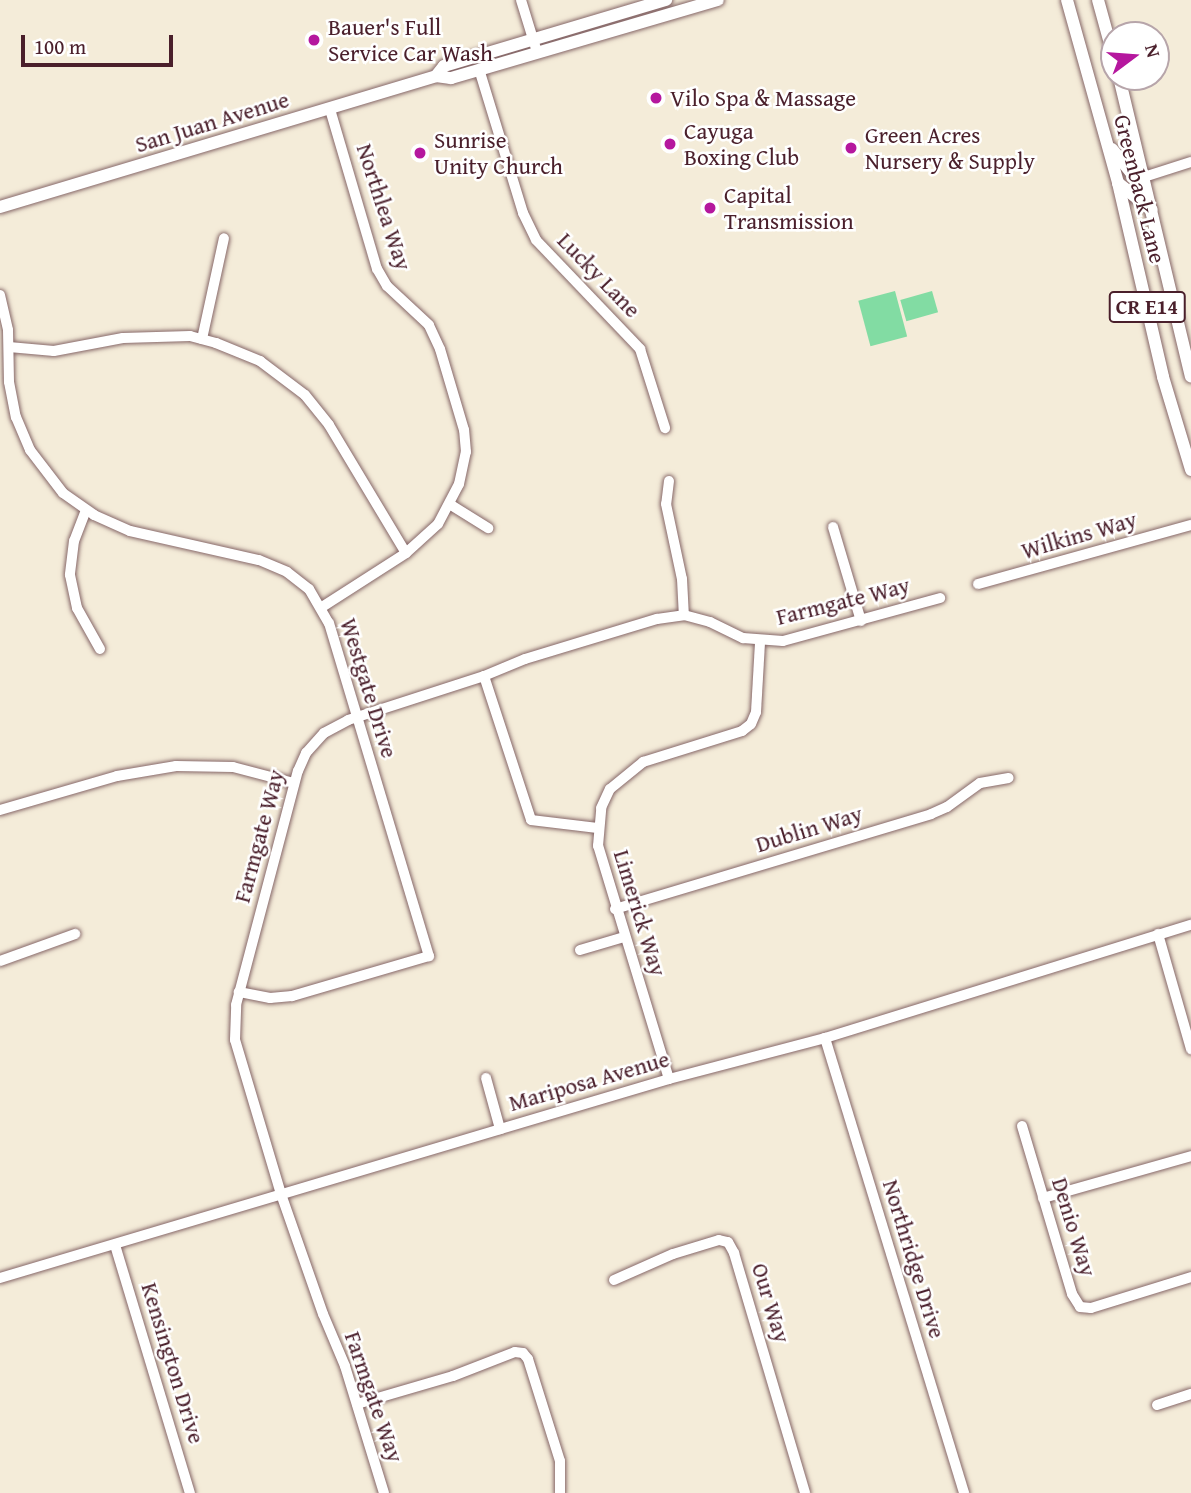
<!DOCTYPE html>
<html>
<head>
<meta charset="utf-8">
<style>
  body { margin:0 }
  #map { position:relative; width:1191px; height:1493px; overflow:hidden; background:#f4ecd9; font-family:"Gentium Book Plus",serif }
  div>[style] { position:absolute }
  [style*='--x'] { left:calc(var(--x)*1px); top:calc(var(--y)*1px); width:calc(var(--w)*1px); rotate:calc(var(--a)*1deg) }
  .green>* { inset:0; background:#82dca3; transform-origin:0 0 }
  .roads { filter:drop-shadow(0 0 2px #866768) drop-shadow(0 0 2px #866768) }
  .minor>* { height:10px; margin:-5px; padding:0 5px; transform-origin:5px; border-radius:5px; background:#fff }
  .major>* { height:12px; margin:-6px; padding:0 6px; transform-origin:6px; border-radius:6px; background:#fff }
  .dots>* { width:19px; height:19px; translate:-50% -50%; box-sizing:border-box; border:4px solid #fff; border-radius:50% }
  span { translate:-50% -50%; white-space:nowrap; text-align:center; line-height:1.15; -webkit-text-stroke:5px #fff; paint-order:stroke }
  .shield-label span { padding:2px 5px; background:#fff; border:2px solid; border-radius:5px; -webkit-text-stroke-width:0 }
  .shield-label { font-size:21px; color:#4a1f2b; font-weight:700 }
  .poi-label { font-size:23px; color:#4a1f2b }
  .left { translate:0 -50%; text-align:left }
  .street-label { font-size:23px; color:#4a1f2b }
  .north { position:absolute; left:1100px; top:21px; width:70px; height:70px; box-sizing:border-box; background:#fff; border:2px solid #b7a5aa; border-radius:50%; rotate:74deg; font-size:19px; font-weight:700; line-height:28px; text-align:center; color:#4a1f2b }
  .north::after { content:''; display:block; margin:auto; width:24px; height:32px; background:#b5179e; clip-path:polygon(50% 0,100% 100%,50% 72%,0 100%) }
  .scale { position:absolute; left:21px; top:35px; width:152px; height:32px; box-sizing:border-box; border:4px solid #4a1f2b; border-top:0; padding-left:9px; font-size:21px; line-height:24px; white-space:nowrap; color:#4a1f2b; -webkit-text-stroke:5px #fff; paint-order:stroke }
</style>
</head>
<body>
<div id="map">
  <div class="green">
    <i style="left:895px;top:291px;width:47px;height:38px;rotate:75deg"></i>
    <i style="left:932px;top:291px;width:22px;height:33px;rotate:74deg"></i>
  </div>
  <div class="roads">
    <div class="minor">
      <i style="--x:521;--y:0;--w:54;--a:72.9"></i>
      <i style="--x:479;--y:69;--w:151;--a:73"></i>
      <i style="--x:523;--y:213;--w:30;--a:64"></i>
      <i style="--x:536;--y:240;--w:151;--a:46.3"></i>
      <i style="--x:640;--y:349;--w:83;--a:72.4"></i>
      <i style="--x:1144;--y:177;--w:49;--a:-17.7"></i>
      <i style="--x:0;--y:295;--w:36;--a:77"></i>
      <i style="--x:8;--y:330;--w:52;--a:88.9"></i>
      <i style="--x:9;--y:382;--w:36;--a:79"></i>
      <i style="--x:16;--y:417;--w:36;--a:67"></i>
      <i style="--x:30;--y:450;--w:54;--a:52.5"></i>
      <i style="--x:63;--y:493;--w:38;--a:35"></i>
      <i style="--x:94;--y:515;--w:39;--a:24"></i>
      <i style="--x:130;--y:531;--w:132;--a:12.7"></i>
      <i style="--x:259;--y:560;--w:30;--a:23"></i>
      <i style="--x:287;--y:572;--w:28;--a:38"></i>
      <i style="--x:309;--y:589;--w:39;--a:60"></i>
      <i style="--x:329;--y:623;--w:348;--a:73.3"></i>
      <i style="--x:429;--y:956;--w:143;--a:163.7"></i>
      <i style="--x:292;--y:996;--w:22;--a:175"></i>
      <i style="--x:270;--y:998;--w:32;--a:-169"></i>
      <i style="--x:202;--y:339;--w:103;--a:-77.7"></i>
      <i style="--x:9;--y:347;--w:45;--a:5.1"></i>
      <i style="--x:54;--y:351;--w:70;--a:-10.7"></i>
      <i style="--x:123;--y:338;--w:67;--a:-1.7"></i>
      <i style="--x:190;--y:336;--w:27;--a:15"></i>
      <i style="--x:216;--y:343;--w:48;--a:22.2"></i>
      <i style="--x:260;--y:361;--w:56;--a:37.1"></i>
      <i style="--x:305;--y:395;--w:38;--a:51"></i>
      <i style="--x:329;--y:425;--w:149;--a:59"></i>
      <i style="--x:669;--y:481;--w:23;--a:97"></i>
      <i style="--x:666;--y:504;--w:77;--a:78"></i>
      <i style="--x:682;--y:579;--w:36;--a:87"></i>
      <i style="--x:451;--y:505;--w:44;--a:31.9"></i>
      <i style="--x:86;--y:510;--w:33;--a:111"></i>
      <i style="--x:74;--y:541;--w:34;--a:97"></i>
      <i style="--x:70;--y:575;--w:34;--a:78"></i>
      <i style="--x:77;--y:608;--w:47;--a:60.7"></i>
      <i style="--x:833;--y:527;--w:98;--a:73.4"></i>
      <i style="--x:978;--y:584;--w:221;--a:-15.5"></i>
      <i style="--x:322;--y:607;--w:100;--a:-32.7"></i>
      <i style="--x:406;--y:553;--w:43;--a:-42.2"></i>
      <i style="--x:438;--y:524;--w:45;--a:-62.3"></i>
      <i style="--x:459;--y:484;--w:33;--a:-78"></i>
      <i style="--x:466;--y:452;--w:22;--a:-95"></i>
      <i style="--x:464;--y:430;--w:84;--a:-106.5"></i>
      <i style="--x:440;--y:349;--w:26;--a:-115"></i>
      <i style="--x:429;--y:325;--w:57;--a:-137.1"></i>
      <i style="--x:387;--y:286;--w:20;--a:-120"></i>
      <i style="--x:377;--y:269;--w:167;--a:-106.4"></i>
      <i style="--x:484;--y:676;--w:151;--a:71.9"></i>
      <i style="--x:531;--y:820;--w:67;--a:6.8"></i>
      <i style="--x:0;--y:810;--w:122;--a:-16.2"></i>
      <i style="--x:117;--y:776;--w:60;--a:-9.6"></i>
      <i style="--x:176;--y:766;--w:57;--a:1"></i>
      <i style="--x:233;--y:767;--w:63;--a:14.7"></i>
      <i style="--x:615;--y:909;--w:330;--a:-16.7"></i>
      <i style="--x:931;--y:814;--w:17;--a:-24"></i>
      <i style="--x:947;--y:807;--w:41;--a:-36"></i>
      <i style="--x:980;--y:783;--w:29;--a:-10"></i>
      <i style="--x:1158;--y:934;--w:120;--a:74"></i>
      <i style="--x:580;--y:950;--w:46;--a:-16.5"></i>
      <i style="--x:0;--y:961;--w:80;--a:-19.8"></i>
      <i style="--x:825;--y:1038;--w:476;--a:73"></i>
      <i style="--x:486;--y:1078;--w:53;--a:74.6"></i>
      <i style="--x:669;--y:1079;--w:244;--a:-106.9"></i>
      <i style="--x:598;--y:846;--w:38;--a:-85"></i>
      <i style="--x:601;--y:808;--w:21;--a:-65"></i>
      <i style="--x:610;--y:789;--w:43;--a:-39.3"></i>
      <i style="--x:643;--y:762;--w:104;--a:-17.4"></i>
      <i style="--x:742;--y:731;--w:11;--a:-38"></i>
      <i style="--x:751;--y:724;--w:13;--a:-67"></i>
      <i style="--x:756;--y:712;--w:70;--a:-86.7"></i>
      <i style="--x:1022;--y:1126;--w:175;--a:73.4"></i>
      <i style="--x:1072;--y:1294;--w:15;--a:58"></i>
      <i style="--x:1080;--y:1307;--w:11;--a:5"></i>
      <i style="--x:1091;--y:1308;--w:105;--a:-17.2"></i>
      <i style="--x:1043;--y:1198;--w:154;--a:-15.8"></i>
      <i style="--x:115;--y:1245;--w:259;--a:73.2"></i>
      <i style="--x:0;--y:1278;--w:698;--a:-16.57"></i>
      <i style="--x:669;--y:1079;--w:161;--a:-14.7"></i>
      <i style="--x:825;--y:1038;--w:383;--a:-17.2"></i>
      <i style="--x:614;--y:1280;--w:64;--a:-23.8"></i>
      <i style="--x:673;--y:1254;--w:48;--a:-16.9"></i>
      <i style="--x:719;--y:1240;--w:9;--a:13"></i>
      <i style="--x:728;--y:1242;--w:13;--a:61"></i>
      <i style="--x:734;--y:1253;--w:250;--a:73.5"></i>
      <i style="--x:357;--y:1404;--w:100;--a:-16.3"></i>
      <i style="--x:453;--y:1376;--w:66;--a:-21.2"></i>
      <i style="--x:515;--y:1352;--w:8;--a:7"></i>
      <i style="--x:523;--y:1353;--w:8;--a:50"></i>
      <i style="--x:528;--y:1359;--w:107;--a:72.6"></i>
      <i style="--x:560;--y:1461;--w:32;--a:90"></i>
      <i style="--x:1157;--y:1405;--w:36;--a:-18"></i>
      <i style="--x:384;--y:1493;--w:133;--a:-107.1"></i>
      <i style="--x:345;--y:1366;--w:56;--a:-112.9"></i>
      <i style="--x:323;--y:1314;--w:127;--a:-109.3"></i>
      <i style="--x:281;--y:1194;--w:161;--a:-106.6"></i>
      <i style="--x:235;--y:1040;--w:35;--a:-88"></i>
      <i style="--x:236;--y:1005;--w:242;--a:-75.2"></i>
      <i style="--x:298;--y:771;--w:20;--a:-66"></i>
      <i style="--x:306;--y:753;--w:27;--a:-48"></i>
      <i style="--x:324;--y:733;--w:27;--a:-28"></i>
      <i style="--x:348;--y:720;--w:143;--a:-17.9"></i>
      <i style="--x:484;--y:676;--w:44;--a:-22.5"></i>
      <i style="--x:525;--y:659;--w:138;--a:-16.9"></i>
      <i style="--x:657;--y:619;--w:27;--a:-8"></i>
      <i style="--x:684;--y:615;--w:27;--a:15"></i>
      <i style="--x:710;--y:622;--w:37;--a:26"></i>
      <i style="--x:743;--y:638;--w:40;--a:4.3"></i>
      <i style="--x:783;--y:641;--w:163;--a:-15.3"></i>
    </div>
    <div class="major">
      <i style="--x:1067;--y:0;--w:190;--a:74.4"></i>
      <i style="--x:1118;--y:183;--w:199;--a:76.9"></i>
      <i style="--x:1163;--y:377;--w:97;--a:73.2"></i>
      <i style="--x:1098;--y:0;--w:60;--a:74.6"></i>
      <i style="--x:436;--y:76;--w:13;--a:-51"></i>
      <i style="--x:444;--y:66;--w:232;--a:-16.6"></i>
      <i style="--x:1119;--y:77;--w:308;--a:76.5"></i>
      <i style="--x:1112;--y:149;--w:32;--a:51"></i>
      <i style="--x:1132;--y:174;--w:12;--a:14"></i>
      <i style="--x:1118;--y:183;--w:43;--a:38.5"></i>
      <i style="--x:0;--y:207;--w:455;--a:-16.7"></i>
      <i style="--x:436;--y:76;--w:15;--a:8"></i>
      <i style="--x:451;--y:78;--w:278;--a:-16.3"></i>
    </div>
  </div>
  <div class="dots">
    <i style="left:314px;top:40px;background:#b5179e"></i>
    <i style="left:656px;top:98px;background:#b5179e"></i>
    <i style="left:670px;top:144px;background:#b5179e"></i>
    <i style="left:851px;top:148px;background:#b5179e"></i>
    <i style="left:420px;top:153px;background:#b5179e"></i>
    <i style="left:710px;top:208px;background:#b5179e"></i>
  </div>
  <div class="shield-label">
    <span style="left:1147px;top:307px">CR E14</span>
  </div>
  <div class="poi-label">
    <span class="left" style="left:328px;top:40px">Bauer's Full<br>Service Car Wash</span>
    <span class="left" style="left:670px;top:98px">Vilo Spa &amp; Massage</span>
    <span class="left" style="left:684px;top:144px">Cayuga<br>Boxing Club</span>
    <span class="left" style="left:865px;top:148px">Green Acres<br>Nursery &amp; Supply</span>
    <span class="left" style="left:434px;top:153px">Sunrise<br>Unity Church</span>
    <span class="left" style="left:724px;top:208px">Capital<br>Transmission</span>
  </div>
  <div class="street-label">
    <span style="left:212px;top:122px;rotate:-17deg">San Juan Avenue</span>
    <span style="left:1140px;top:189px;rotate:76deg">Greenback Lane</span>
    <span style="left:384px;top:207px;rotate:72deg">Northlea Way</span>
    <span style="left:599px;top:275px;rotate:46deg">Lucky Lane</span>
    <span style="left:1079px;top:535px;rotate:-16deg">Wilkins Way</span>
    <span style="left:843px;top:601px;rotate:-14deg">Farmgate Way</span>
    <span style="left:369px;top:688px;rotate:73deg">Westgate Drive</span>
    <span style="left:809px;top:829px;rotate:-17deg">Dublin Way</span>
    <span style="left:259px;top:836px;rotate:-75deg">Farmgate Way</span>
    <span style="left:640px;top:913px;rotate:73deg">Limerick Way</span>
    <span style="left:589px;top:1081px;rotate:-16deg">Mariposa Avenue</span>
    <span style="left:1074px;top:1227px;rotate:73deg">Denio Way</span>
    <span style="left:914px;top:1259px;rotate:73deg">Northridge Drive</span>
    <span style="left:771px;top:1303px;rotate:73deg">Our Way</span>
    <span style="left:173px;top:1363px;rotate:73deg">Kensington Drive</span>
    <span style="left:374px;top:1397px;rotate:71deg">Farmgate Way</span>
  </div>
  <div class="north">N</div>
  <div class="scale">100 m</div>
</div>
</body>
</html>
